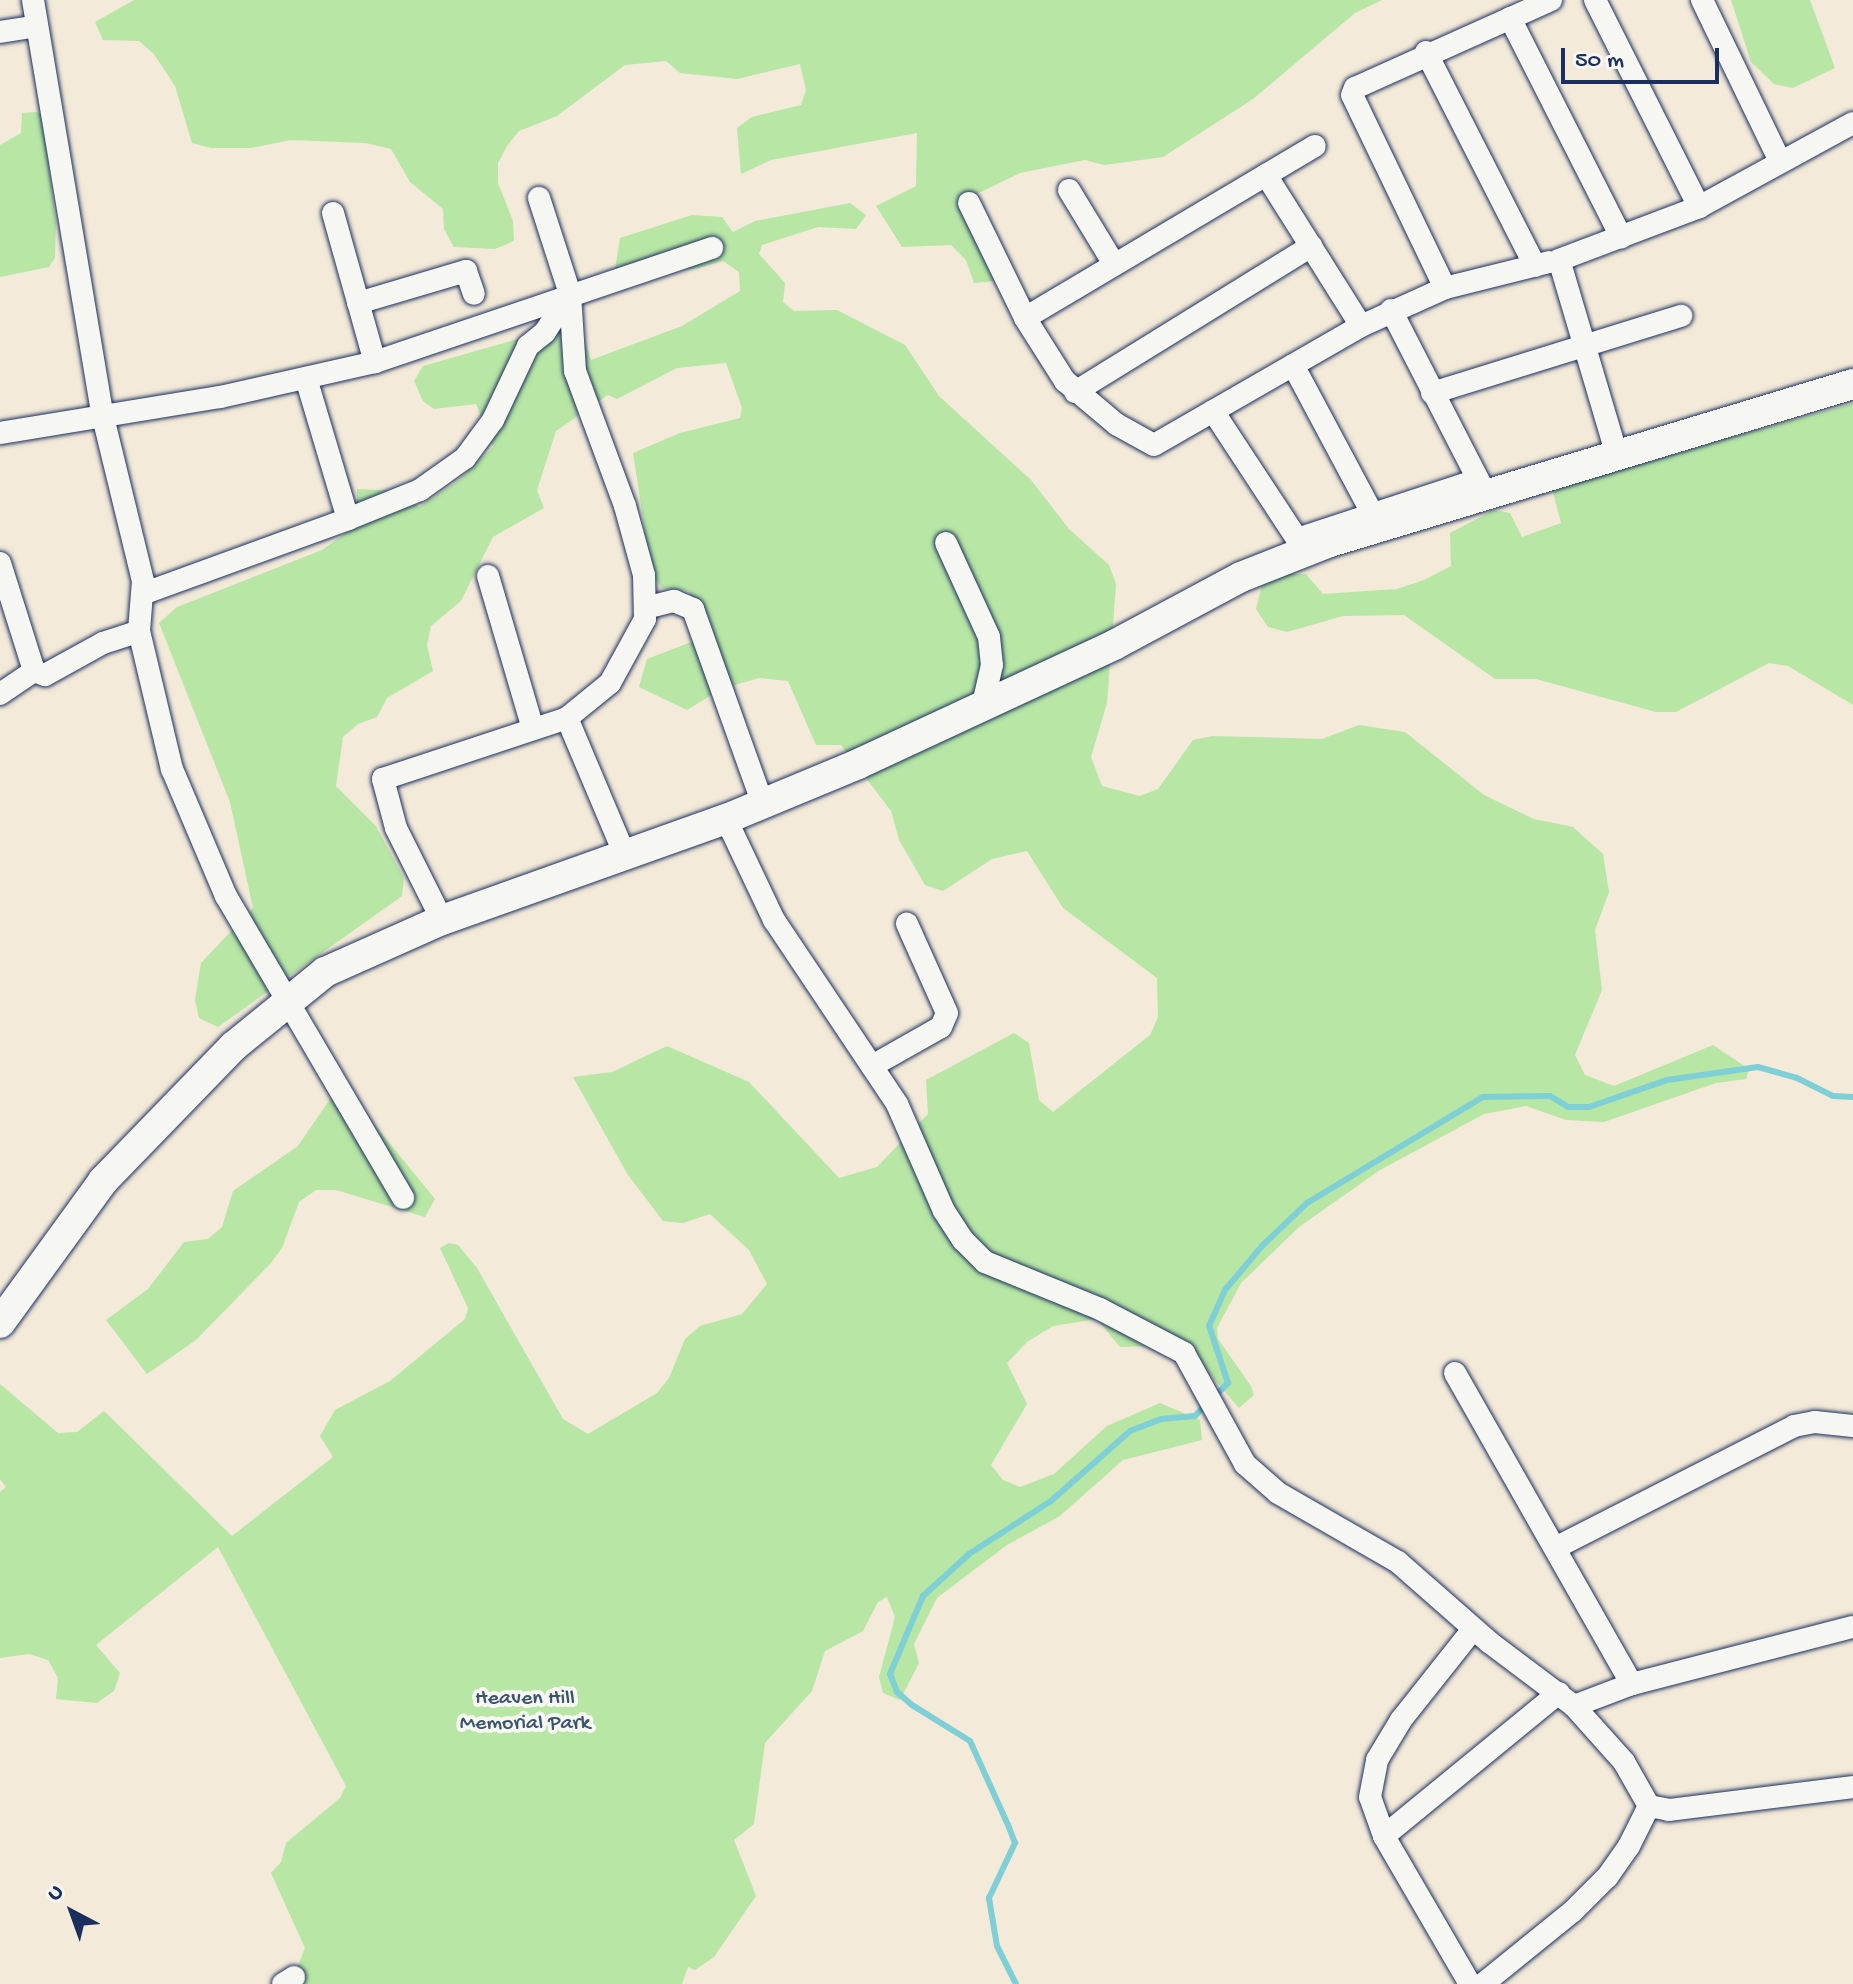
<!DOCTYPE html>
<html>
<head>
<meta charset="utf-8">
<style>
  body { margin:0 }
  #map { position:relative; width:1853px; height:1984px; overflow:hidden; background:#f3ead9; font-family:"Gochi Hand",sans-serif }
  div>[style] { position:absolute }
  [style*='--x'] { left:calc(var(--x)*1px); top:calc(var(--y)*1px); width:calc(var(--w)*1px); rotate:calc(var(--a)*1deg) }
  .green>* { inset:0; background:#b7e6a5 }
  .stream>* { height:6px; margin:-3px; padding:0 3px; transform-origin:3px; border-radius:3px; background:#7ecfd6 }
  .roads { filter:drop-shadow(0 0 2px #1b2f5e) drop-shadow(0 0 2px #1b2f5e) }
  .street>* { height:22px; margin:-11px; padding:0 11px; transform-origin:11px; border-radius:11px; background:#f6f6f2 }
  .secondary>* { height:30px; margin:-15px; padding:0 15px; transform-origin:15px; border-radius:15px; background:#f6f6f2 }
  span { translate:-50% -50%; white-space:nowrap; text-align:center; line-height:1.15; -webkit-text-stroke:8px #f6f6f2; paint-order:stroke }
  .park-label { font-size:22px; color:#3a546c }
  .north { position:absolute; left:32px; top:1872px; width:80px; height:80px; -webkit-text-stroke:6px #f6f6f2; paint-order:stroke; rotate:319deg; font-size:22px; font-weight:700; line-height:32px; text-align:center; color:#1b2f5e }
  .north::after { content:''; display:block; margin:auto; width:28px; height:36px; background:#1b2f5e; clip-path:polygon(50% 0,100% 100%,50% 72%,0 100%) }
  .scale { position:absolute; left:1561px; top:48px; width:158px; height:36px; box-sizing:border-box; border:4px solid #1b2f5e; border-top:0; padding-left:10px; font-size:24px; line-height:28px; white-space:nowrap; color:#1b2f5e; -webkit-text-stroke:6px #f6f6f2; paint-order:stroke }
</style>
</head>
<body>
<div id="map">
  <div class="green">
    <i style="clip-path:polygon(134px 0,1382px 0,1355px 13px,1253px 99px,1163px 157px,1104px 165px,1085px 160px,1020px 173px,960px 202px,996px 281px,974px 283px,966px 260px,951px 245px,902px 247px,876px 206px,916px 186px,917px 133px,771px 160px,741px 174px,737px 128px,752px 117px,801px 105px,806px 90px,800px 64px,737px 79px,680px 73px,666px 61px,625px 65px,557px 116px,519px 131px,507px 146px,498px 163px,498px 183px,513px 221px,514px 241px,495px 249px,454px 247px,444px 229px,443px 209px,410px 182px,391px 149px,366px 143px,290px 140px,251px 148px,211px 148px,192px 143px,175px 86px,154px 54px,139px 41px,103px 40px,95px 22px)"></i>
    <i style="clip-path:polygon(1731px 0,1810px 0,1835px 68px,1793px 88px,1774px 84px,1751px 62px)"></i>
    <i style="clip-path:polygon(36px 112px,42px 114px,56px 223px,55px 258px,49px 267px,0 277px,0 145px,21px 133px,22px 113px)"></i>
    <i style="clip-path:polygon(850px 203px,866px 215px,856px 229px,818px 227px,762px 245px,759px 254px,785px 283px,783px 302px,794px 311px,837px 310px,905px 345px,939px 396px,1031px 480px,1069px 529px,1109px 565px,1116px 584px,1107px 703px,1091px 757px,1102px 786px,1140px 796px,1158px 789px,1193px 740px,1213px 736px,1322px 739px,1359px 725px,1405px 732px,1484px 795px,1534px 819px,1573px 827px,1603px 854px,1609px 892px,1595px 930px,1602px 990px,1575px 1055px,1585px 1075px,1614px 1086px,1713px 1045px,1749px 1069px,1746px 1079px,1716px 1083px,1604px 1122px,1566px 1120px,1526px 1106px,1484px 1114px,1380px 1170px,1299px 1227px,1241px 1283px,1217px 1328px,1218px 1339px,1251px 1386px,1254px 1395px,1239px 1408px,1194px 1356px,1150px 1346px,1120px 1347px,1097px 1319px,1053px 1326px,1027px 1342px,1007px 1363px,1027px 1404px,991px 1465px,1003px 1480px,1020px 1487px,1054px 1474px,1107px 1426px,1160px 1403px,1200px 1420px,1202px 1440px,1123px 1460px,1060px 1516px,1007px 1545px,937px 1598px,914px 1644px,919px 1663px,900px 1700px,883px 1693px,879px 1677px,895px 1617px,887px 1597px,878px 1602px,863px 1631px,825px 1651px,812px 1691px,765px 1743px,754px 1824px,734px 1840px,756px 1896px,714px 1957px,695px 1970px,688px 1967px,682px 1984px,300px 1984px,297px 1968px,305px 1948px,271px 1873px,281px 1862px,286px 1843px,340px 1798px,346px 1786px,218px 1547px,96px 1645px,120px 1673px,114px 1691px,97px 1703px,56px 1699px,58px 1678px,48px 1660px,29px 1654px,0 1658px,0 1492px,6px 1487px,0 1479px,0 1384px,58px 1433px,77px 1432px,104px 1411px,232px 1536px,333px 1457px,320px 1436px,335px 1410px,390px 1381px,465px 1319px,468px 1308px,440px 1248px,449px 1243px,458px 1245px,477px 1268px,563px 1419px,588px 1434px,657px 1393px,669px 1378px,685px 1339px,700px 1326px,742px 1314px,767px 1284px,749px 1250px,710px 1214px,683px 1223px,663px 1221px,628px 1175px,573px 1077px,612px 1072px,667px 1046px,749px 1082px,839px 1178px,877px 1167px,928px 1114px,926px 1080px,1014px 1033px,1029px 1043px,1039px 1100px,1053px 1112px,1150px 1035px,1158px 1017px,1157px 978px,1063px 908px,1027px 851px,992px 859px,943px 891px,925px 885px,899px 840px,891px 811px,841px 745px,816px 745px,788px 681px,759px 678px,721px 689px,687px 710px,639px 687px,647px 659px,694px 641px,701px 622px,689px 591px,661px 588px,651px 570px,633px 453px,680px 433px,740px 418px,742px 408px,726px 363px,677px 368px,617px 399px,608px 395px,556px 431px,537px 490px,544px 508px,493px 537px,461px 601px,431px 626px,427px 645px,433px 671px,387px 698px,377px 717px,358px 724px,343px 737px,336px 786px,376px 826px,404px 878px,402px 896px,218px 1027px,199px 1018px,195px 1000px,201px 963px,253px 908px,230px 802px,159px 623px,177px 607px,322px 550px,357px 525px,357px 489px,401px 491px,419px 507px,458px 481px,493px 447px,476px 404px,434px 409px,423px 401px,414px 381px,423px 366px,578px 322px,591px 360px,682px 326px,740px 291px,739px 272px,723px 261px,696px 269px,615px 270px,620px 238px,692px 215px,722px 217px,733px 232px,755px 221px)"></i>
    <i style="clip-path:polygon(1853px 403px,1853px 705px,1788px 666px,1769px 663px,1676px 712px,1656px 712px,1536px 679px,1495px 679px,1404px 615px,1343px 616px,1287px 632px,1268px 627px,1256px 609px,1262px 585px,1288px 574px,1306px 574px,1323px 594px,1397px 589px,1424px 580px,1451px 566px,1450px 533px,1494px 510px,1510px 513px,1522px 537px,1561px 523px,1552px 489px)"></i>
    <i style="clip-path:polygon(347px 1091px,435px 1199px,425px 1217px,336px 1190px,316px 1190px,299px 1202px,282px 1248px,270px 1264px,196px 1340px,147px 1374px,106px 1320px,148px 1289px,184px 1242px,208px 1239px,222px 1227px,233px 1191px,298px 1146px,330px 1099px)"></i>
  </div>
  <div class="stream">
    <i style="--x:1214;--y:1397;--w:20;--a:-45"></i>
    <i style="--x:1228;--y:1383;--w:60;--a:-108.4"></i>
    <i style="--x:1209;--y:1326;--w:39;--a:-66"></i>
    <i style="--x:1225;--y:1290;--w:57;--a:-49.9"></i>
    <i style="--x:1262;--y:1246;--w:62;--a:-43.7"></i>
    <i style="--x:1307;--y:1203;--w:205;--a:-31.1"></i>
    <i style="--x:1483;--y:1097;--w:67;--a:-0.9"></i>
    <i style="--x:1550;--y:1096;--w:21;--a:31"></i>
    <i style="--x:1568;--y:1107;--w:21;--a:0"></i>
    <i style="--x:1589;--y:1107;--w:83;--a:-19.1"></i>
    <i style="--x:1667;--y:1080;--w:92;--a:-8.1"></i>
    <i style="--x:1758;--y:1067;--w:41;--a:15.8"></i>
    <i style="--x:1797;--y:1078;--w:40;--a:26.6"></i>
    <i style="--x:1833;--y:1096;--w:20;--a:3"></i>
    <i style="--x:1016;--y:1984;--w:42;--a:-116.6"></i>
    <i style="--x:997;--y:1946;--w:49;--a:-99.5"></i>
    <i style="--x:989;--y:1898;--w:61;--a:-64.7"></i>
    <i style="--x:1015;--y:1843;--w:19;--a:-111"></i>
    <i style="--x:1008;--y:1825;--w:92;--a:-114.3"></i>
    <i style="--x:970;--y:1741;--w:68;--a:-148.2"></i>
    <i style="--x:912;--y:1705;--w:20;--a:-139"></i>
    <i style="--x:897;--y:1692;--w:19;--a:-111"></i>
    <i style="--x:890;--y:1674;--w:85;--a:-67.1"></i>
    <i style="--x:923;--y:1596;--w:62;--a:-42.4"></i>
    <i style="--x:969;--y:1554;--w:98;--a:-32.9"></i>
    <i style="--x:1051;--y:1501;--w:106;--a:-41.5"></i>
    <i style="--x:1130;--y:1431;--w:33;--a:-21"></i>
    <i style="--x:1161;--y:1419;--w:34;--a:-5"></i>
    <i style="--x:1195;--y:1416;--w:16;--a:-47"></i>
  </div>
  <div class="roads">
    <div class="street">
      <i style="--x:33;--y:0;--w:423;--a:80.5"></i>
      <i style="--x:103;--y:417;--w:169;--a:76.3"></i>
      <i style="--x:143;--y:581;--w:50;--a:94.6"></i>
      <i style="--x:139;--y:631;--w:142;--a:76.6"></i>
      <i style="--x:172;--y:769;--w:138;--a:67"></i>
      <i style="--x:226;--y:896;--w:350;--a:59.6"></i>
      <i style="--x:1595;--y:0;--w:232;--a:63.3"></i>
      <i style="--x:1702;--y:0;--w:179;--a:64.2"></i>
      <i style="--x:1510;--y:18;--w:246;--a:63.1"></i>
      <i style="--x:0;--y:32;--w:37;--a:-9"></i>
      <i style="--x:1426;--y:52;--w:240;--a:63"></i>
      <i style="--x:1266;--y:175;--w:178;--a:57.8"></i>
      <i style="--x:1069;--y:190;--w:87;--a:58.7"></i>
      <i style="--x:969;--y:203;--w:128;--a:64"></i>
      <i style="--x:1025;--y:318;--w:337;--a:-30.7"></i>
      <i style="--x:333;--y:213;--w:155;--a:74.3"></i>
      <i style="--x:1445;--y:288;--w:107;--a:-14"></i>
      <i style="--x:358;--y:303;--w:113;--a:-16.5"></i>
      <i style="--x:466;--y:271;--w:24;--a:71"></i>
      <i style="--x:1391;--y:310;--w:203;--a:62.8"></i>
      <i style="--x:1025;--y:318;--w:75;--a:57.6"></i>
      <i style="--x:1065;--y:381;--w:67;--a:40.1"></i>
      <i style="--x:1116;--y:424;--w:43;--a:28.9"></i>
      <i style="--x:1154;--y:445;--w:239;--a:-29.9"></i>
      <i style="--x:1361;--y:326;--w:92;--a:-24.3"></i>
      <i style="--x:1445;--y:288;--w:214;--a:-115.7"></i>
      <i style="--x:1352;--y:95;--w:8;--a:-67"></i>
      <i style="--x:1355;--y:88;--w:215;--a:-24.2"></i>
      <i style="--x:1293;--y:365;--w:168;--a:61.9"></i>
      <i style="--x:1075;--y:392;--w:278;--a:-31.7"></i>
      <i style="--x:1432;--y:393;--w:261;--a:-17.2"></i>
      <i style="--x:1213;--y:411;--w:153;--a:56.7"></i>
      <i style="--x:1297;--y:539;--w:190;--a:-18.1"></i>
      <i style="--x:0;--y:433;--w:223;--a:-9.3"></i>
      <i style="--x:220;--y:397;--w:159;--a:-12.7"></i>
      <i style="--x:375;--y:362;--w:356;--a:-18.7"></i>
      <i style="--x:1616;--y:452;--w:200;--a:-106.5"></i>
      <i style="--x:1559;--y:260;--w:150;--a:-20.7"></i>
      <i style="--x:1699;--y:207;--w:175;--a:-28.6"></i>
      <i style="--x:348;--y:519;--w:78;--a:-21.9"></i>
      <i style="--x:420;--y:490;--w:55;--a:-35.4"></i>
      <i style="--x:465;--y:458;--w:47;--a:-53.6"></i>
      <i style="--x:493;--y:420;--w:82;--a:-64.7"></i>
      <i style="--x:528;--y:346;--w:22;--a:-39"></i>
      <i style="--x:545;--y:332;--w:45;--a:-56.7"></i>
      <i style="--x:946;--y:543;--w:103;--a:65.4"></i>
      <i style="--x:989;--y:637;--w:28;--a:84"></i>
      <i style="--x:992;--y:665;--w:40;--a:103"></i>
      <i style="--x:0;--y:563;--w:113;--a:72.5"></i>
      <i style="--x:34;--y:671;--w:41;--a:145.9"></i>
      <i style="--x:488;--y:576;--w:159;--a:73.6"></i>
      <i style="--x:145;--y:593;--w:216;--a:-20"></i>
      <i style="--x:348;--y:519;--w:147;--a:-106.6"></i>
      <i style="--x:645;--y:608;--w:30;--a:-14"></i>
      <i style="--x:674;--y:601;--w:21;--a:23"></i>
      <i style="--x:693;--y:609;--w:207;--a:70.3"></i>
      <i style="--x:34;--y:671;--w:12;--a:20"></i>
      <i style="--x:45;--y:675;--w:66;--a:-28.9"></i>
      <i style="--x:103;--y:643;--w:38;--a:-18"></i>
      <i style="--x:567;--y:718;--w:147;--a:67.1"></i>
      <i style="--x:726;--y:819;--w:112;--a:64.6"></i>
      <i style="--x:774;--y:920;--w:221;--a:56.2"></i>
      <i style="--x:897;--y:1104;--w:117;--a:66.3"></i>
      <i style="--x:944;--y:1211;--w:35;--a:57"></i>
      <i style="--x:963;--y:1240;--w:31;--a:45"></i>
      <i style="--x:985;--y:1262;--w:124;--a:22.2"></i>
      <i style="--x:1100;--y:1309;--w:95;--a:27.6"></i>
      <i style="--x:1184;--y:1353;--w:127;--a:61.2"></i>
      <i style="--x:1245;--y:1464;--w:44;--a:41.3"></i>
      <i style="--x:1278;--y:1493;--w:138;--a:29.9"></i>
      <i style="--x:1398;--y:1562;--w:121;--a:41.3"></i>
      <i style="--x:1489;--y:1642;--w:106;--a:37"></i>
      <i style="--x:1574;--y:1706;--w:75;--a:48.2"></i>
      <i style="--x:1624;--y:1762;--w:51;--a:60.4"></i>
      <i style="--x:1649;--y:1806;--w:45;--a:116.6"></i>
      <i style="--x:1629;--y:1846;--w:38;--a:125"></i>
      <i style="--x:1607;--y:1877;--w:48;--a:135"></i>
      <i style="--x:1573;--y:1911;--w:116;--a:141"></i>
      <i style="--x:442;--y:920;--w:103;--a:-116.6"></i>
      <i style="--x:396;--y:828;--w:51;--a:-104.9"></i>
      <i style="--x:383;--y:779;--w:194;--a:-18.3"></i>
      <i style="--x:567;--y:718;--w:55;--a:-39.1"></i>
      <i style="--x:610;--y:683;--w:73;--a:-61.3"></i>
      <i style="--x:645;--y:619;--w:44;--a:-91.3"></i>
      <i style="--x:644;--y:575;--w:72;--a:-105.4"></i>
      <i style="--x:625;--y:506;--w:144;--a:-110.3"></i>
      <i style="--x:575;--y:371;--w:77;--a:-93.7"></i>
      <i style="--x:570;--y:294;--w:101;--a:-107.9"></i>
      <i style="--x:872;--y:1066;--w:79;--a:-29.5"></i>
      <i style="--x:941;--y:1027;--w:15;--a:-67"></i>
      <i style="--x:947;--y:1013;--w:98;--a:-114.2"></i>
      <i style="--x:1455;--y:1373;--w:358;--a:60.4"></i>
      <i style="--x:1557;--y:1547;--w:266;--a:-27"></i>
      <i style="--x:1794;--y:1426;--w:21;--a:-11"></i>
      <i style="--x:1815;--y:1422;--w:38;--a:6"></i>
      <i style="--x:1574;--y:1706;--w:62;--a:-20.8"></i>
      <i style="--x:1632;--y:1684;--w:228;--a:-14.5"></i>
      <i style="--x:1649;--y:1806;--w:20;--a:11"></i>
      <i style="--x:1669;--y:1810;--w:185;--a:-7.1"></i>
      <i style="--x:1384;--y:1836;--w:226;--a:-39.3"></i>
      <i style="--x:283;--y:1984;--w:13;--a:-32"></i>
      <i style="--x:1470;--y:1984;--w:171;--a:-120.2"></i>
      <i style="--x:1384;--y:1836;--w:41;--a:-109.7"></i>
      <i style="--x:1370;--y:1797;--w:38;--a:-79"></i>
      <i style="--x:1377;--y:1760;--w:47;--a:-59"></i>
      <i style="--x:1401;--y:1720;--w:116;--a:-51.6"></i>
    </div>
    <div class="secondary">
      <i style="--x:0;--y:1323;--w:175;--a:-54"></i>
      <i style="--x:103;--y:1181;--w:188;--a:-45.9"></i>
      <i style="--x:234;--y:1046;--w:117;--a:-39.1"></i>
      <i style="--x:325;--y:972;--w:128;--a:-24"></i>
      <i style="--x:442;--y:920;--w:301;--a:-19.6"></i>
      <i style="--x:726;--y:819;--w:143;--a:-22.6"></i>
      <i style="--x:858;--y:764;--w:282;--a:-24.9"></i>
      <i style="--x:1114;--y:645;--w:144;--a:-28.2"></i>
      <i style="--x:1241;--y:577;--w:96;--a:-21.5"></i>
      <i style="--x:1330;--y:542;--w:546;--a:-16.81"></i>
    </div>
  </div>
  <div class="park-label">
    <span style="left:525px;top:1712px">Heaven Hill<br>Memorial Park</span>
  </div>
  <div class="north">U</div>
  <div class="scale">50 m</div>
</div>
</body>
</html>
